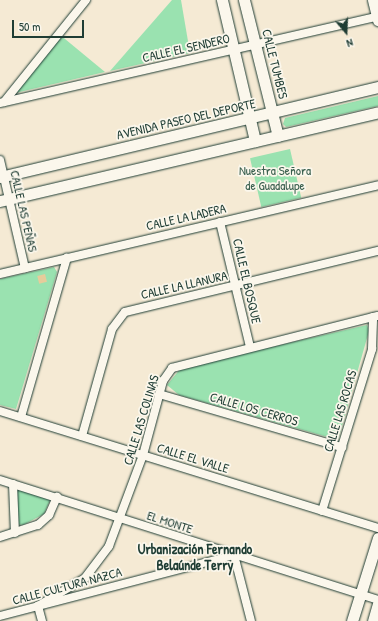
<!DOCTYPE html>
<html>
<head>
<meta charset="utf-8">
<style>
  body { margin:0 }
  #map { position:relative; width:378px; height:621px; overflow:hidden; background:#f5ead4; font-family:"Patrick Hand",sans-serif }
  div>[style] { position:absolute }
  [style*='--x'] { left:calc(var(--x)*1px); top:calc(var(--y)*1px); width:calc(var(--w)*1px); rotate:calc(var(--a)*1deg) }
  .green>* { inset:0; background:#9ae2b0; transform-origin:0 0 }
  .building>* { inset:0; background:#e6cc9b; transform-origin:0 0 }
  .roads { filter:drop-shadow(0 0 1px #1f3d34) drop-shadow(0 0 1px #1f3d34) }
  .street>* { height:8px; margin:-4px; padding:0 4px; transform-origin:4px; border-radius:4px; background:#fbf7ec }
  .secondary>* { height:11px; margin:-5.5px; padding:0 5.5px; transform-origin:5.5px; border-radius:5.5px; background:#fbf7ec }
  span { translate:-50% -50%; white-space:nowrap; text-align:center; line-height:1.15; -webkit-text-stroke:3.5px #fbf7ec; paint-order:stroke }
  .street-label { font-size:13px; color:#1f3d34 }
  .park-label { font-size:13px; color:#385e4d }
  .neighbourhood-label { font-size:14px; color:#1f3d34; font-weight:700 }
  .north { position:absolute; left:326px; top:12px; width:40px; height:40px; -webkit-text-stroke:3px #fbf7ec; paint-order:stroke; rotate:161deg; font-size:11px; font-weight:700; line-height:16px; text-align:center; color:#1f3d34 }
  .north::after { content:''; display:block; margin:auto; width:14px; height:18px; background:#1f3d34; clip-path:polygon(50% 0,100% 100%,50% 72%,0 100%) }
  .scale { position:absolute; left:12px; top:20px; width:72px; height:18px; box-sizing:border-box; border:2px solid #1f3d34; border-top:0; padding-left:5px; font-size:12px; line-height:14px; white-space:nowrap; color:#1f3d34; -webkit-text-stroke:3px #fbf7ec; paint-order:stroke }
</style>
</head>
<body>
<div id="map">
  <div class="green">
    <i style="clip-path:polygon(172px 0,181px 0,190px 53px,110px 71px)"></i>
    <i style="clip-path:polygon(59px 34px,105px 72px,11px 94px)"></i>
    <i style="clip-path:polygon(378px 96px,378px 106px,286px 127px,283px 124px,285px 118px)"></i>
    <i style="left:290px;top:149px;width:50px;height:41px;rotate:77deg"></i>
    <i style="clip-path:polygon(54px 267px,57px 272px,16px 409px,0 405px,0 279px)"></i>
    <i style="clip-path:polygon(367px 325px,369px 331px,338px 440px,179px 395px,167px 385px,181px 368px)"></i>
    <i style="clip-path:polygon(17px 487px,51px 498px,44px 514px,23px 525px,17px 524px)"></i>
  </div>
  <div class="building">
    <i style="left:45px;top:274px;width:8px;height:8px;rotate:76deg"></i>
  </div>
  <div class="roads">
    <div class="street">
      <i style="--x:4;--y:102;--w:131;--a:-51.2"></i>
      <i style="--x:0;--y:103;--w:387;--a:-12.9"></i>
      <i style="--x:0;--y:160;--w:111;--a:77"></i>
      <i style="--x:220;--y:222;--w:129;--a:76.5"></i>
      <i style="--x:0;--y:274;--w:388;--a:-13.2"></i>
      <i style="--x:159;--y:394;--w:191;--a:16.2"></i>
      <i style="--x:0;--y:411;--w:396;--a:17.2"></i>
      <i style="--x:21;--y:417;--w:166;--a:-73.9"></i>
      <i style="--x:82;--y:436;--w:111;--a:-74.3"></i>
      <i style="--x:112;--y:329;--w:21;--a:-53"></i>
      <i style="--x:125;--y:312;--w:260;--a:-13.6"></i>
      <i style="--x:0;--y:480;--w:397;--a:17.6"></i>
      <i style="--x:13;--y:484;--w:49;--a:87.7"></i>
      <i style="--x:322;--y:511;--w:170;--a:-72.8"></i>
      <i style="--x:372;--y:349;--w:32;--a:-88"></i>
      <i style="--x:0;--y:537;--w:40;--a:-18"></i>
      <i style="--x:38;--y:525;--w:15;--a:-42"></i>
      <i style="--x:49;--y:515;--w:20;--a:-66"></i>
      <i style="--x:0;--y:616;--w:242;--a:-14.6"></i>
      <i style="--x:234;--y:555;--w:68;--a:75.6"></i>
      <i style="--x:42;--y:621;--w:16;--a:-105"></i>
      <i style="--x:38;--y:606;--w:55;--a:-30.8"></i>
      <i style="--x:85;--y:578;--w:40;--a:-53"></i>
      <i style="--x:109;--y:546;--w:97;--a:-69.5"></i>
      <i style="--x:143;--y:455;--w:77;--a:-74.9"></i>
      <i style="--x:163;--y:381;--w:16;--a:-55"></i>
      <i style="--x:172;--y:368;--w:212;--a:-14.2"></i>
    </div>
    <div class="secondary">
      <i style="--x:222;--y:0;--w:145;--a:76.8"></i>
      <i style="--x:244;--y:0;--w:140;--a:76"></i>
      <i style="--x:373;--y:0;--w:21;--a:76"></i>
      <i style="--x:0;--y:177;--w:389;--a:-13.4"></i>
      <i style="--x:0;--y:201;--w:388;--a:-13.2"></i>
      <i style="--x:352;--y:621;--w:87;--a:-72.6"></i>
      <i style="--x:373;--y:621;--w:18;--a:-74"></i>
    </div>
  </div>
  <div class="street-label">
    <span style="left:186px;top:48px;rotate:-13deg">CALLE EL SENDERO</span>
    <span style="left:275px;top:64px;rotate:76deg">CALLE TUMBES</span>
    <span style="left:186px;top:119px;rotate:-13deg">AVENIDA PASEO DEL DEPORTE</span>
    <span style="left:24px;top:211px;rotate:77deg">CALLE LAS PEÑAS</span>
    <span style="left:186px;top:217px;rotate:-13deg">CALLE LA LADERA</span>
    <span style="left:247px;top:281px;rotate:77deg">CALLE EL BOSQUE</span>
    <span style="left:184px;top:285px;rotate:-13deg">CALLE LA LLANURA</span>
    <span style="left:254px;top:409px;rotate:16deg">CALLE LOS CERROS</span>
    <span style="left:340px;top:411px;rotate:-73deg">CALLE LAS ROCAS</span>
    <span style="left:141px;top:420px;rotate:-73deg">CALLE LAS COLINAS</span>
    <span style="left:193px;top:458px;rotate:17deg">CALLE EL VALLE</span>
    <span style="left:170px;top:522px;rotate:18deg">EL MONTE</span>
    <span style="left:67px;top:586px;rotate:-15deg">CALLE CULTURA NAZCA</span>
  </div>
  <div class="park-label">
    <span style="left:275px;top:178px">Nuestra Señora<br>de Guadalupe</span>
  </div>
  <div class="neighbourhood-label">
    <span style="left:195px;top:557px">Urbanización Fernando<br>Belaúnde Terry</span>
  </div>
  <div class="north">N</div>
  <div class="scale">50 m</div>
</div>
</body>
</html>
